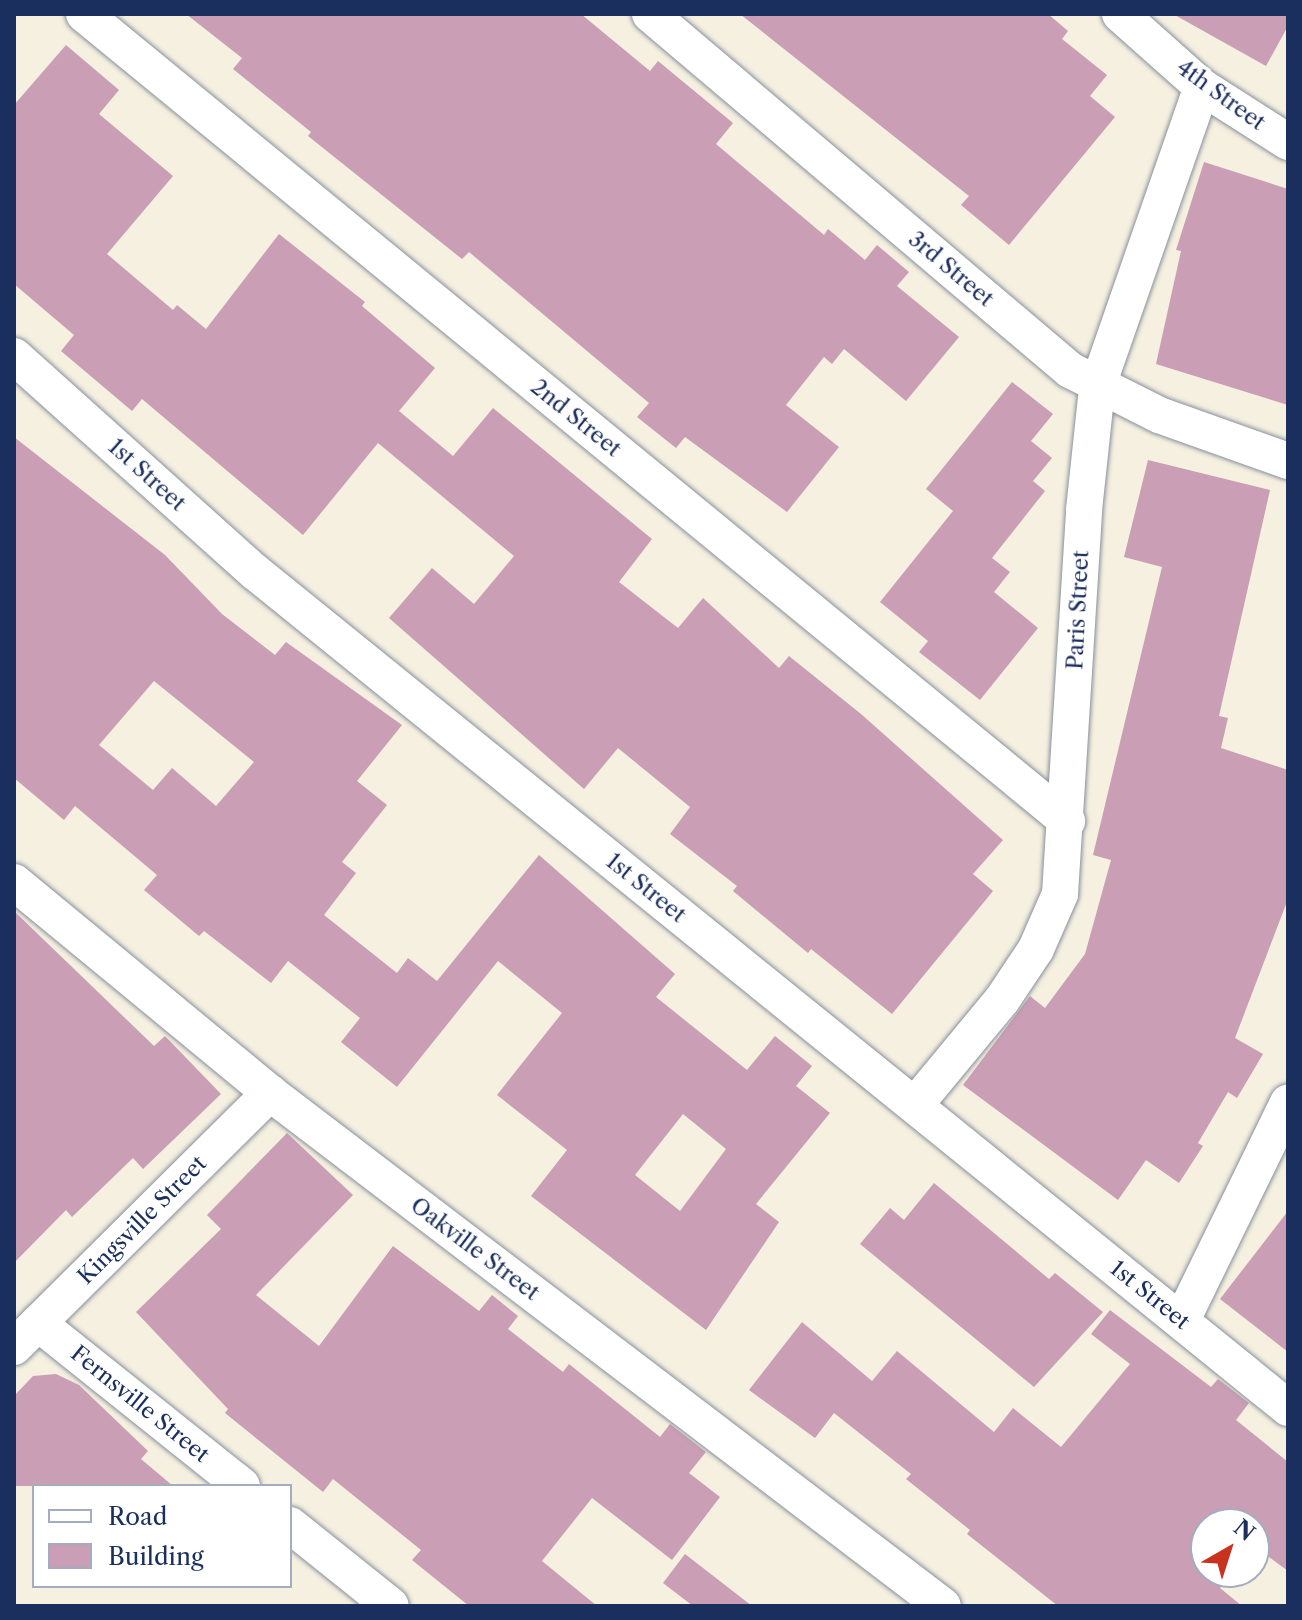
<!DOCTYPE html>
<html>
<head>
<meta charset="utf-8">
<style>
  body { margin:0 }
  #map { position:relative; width:1302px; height:1620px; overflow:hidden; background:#f5f0df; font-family:"Libre Caslon Text",serif }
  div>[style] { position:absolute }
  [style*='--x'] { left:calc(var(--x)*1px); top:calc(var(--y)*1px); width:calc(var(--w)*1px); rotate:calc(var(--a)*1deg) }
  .building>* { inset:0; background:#ca9eb5 }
  .roads { filter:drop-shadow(0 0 2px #88909e) drop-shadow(0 0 2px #88909e) }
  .minor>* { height:36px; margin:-18px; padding:0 18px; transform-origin:18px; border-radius:18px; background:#fff }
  span { translate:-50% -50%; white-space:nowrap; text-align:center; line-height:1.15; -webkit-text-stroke:7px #fff; paint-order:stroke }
  .street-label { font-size:22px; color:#1b2f5e }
  .frame { position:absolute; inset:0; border:16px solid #1b2f5e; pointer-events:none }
  .legend { position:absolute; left:32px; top:1484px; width:260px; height:104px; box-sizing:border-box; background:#fff; border:2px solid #a4acbf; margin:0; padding:10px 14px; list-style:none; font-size:24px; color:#1b2f5e }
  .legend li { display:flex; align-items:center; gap:16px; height:40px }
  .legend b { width:40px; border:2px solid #a4acbf }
  .north { position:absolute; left:1190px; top:1508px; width:80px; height:80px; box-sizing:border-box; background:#fff; border:2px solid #a4acbf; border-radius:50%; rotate:39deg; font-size:22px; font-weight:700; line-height:32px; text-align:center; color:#1b2f5e }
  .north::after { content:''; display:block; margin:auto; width:28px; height:36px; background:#c8321e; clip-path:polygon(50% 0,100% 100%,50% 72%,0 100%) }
</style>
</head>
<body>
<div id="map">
  <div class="building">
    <i style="clip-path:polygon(186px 14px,581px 14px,650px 71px,658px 61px,733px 123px,716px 144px,824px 235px,828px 229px,865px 260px,877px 245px,909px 272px,897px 286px,959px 337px,906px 401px,844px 349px,832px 364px,824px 357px,786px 405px,839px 447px,787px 512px,685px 437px,676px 448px,637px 417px,649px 403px,469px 252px,462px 259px,308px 136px,311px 132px,233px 69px,242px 58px)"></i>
    <i style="clip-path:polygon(740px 14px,1048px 14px,1068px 31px,1062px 39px,1107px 75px,1090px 96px,1115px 117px,1009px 245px,961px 205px,969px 196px)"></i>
    <i style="clip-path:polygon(1173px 14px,1288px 14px,1288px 26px,1266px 66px)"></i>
    <i style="clip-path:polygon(66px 45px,119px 90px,99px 114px,173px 176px,107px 254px,173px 310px,177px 305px,206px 329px,279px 234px,365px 302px,362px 306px,435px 368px,399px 411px,453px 456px,493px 408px,652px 539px,619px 582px,678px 628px,703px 598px,779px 668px,789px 656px,861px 714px,1003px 840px,973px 874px,993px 891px,892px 1014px,811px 949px,808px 953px,733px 891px,737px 886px,670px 834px,690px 807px,618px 748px,584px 789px,389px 618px,432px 568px,474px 604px,514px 556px,378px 443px,303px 535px,142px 399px,132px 411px,61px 351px,74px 335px,14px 284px,14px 105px)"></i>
    <i style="clip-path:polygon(1204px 162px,1288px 189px,1288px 405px,1156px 364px,1181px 251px,1176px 250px)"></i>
    <i style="clip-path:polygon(1012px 382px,1053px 414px,1031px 441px,1052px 458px,1033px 481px,1045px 491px,992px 558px,1010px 572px,994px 592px,1038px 628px,980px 700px,919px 652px,928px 641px,880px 602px,953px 511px,926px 489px)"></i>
    <i style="clip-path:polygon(evenodd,14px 437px,165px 555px,222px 614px,275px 655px,286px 642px,402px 725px,357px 781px,387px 805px,342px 862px,356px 873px,324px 915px,397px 973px,408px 958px,437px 981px,539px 855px,675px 974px,656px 997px,747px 1070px,775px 1036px,812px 1066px,796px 1086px,830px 1113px,756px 1204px,779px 1222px,706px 1330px,531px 1196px,567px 1150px,497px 1095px,562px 1013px,498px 961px,397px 1087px,341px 1042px,360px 1018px,288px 961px,271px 983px,204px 931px,199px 936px,144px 890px,157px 875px,75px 806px,64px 820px,14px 778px,14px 437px,154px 681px,254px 762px,216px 806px,172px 768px,153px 790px,99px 745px,154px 681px,14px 437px,683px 1114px,726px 1149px,680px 1211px,635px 1175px,683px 1114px)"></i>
    <i style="clip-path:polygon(1148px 460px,1270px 490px,1219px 716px,1228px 718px,1221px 748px,1288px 770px,1288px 899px,1235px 1038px,1263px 1054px,1237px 1098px,1228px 1092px,1198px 1143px,1203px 1146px,1179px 1183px,1146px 1160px,1118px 1200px,963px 1085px,1030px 996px,1045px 1008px,1085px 954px,1111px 860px,1093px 855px,1162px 567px,1124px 557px)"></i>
    <i style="clip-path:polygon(14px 911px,154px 1046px,165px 1036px,221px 1094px,143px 1169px,133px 1158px,72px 1217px,66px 1210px,14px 1263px)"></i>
    <i style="clip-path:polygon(287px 1133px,353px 1195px,256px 1295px,319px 1346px,393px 1246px,479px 1311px,492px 1295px,518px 1316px,508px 1329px,563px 1372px,569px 1364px,660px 1437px,670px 1424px,706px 1452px,689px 1473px,720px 1497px,672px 1560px,592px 1498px,542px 1561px,597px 1606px,469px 1606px,412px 1560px,421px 1550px,333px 1479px,323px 1492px,225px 1413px,228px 1409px,136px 1312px,221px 1229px,207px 1215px)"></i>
    <i style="clip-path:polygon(934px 1183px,1049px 1279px,1055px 1273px,1103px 1312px,1034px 1387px,860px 1244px,890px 1208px,904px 1220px)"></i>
    <i style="clip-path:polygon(1288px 1211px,1288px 1352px,1220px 1299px)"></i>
    <i style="clip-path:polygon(1110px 1310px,1211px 1387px,1218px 1379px,1249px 1403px,1236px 1420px,1288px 1462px,1288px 1571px,1254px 1546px,1254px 1524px,1206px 1524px,1206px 1572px,1233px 1572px,1220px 1588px,1242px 1606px,1058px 1606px,967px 1534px,970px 1530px,906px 1479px,911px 1474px,834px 1413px,815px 1438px,749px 1390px,802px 1322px,872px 1381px,897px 1351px,994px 1432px,1013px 1408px,1061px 1447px,1130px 1364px,1091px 1334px)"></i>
    <i style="clip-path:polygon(56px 1374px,79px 1385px,148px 1451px,141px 1459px,173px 1486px,14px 1486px,14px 1396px,33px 1376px)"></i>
    <i style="clip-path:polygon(685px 1554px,752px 1606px,693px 1606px,663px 1583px)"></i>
  </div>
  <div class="roads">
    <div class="minor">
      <i style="--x:84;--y:14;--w:1272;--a:39.38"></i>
      <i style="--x:650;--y:14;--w:551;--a:40.29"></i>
      <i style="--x:1070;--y:370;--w:100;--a:26.8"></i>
      <i style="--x:1159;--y:415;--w:137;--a:19.6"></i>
      <i style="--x:1120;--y:14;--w:110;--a:41.7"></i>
      <i style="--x:1202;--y:87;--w:102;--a:32.6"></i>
      <i style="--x:14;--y:356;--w:324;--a:41.9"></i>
      <i style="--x:255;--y:572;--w:1329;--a:38.98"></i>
      <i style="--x:14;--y:882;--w:332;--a:39.5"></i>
      <i style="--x:270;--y:1093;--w:846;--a:37.32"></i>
      <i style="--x:915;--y:1105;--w:136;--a:-50.4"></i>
      <i style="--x:1002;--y:1000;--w:61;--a:-56.3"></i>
      <i style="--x:1036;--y:949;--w:60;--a:-66.4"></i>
      <i style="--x:1060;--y:894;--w:385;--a:-86.4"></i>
      <i style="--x:1084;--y:510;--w:123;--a:-83.9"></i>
      <i style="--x:1097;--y:388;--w:319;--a:-70.8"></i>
      <i style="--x:1182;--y:1320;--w:242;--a:-64"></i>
      <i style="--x:38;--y:1323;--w:261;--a:38.6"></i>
      <i style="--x:14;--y:1347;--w:361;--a:-44.8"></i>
      <i style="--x:290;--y:1525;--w:129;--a:38.7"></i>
    </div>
  </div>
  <div class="street-label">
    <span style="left:1221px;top:95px;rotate:36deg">4th Street</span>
    <span style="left:951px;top:269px;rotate:40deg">3rd Street</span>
    <span style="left:576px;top:418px;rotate:39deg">2nd Street</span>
    <span style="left:147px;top:475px;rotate:42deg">1st Street</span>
    <span style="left:1078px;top:610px;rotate:-87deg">Paris Street</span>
    <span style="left:646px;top:888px;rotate:39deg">1st Street</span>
    <span style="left:142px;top:1220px;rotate:-45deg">Kingsville Street</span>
    <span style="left:475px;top:1249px;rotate:37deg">Oakville Street</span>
    <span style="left:1150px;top:1295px;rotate:39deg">1st Street</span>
    <span style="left:140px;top:1404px;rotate:39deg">Fernsville Street</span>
  </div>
  <div class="frame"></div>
  <ul class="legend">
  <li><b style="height:10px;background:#fff"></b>Road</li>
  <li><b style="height:22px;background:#ca9eb5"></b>Building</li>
  </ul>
  <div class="north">N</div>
</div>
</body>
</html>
